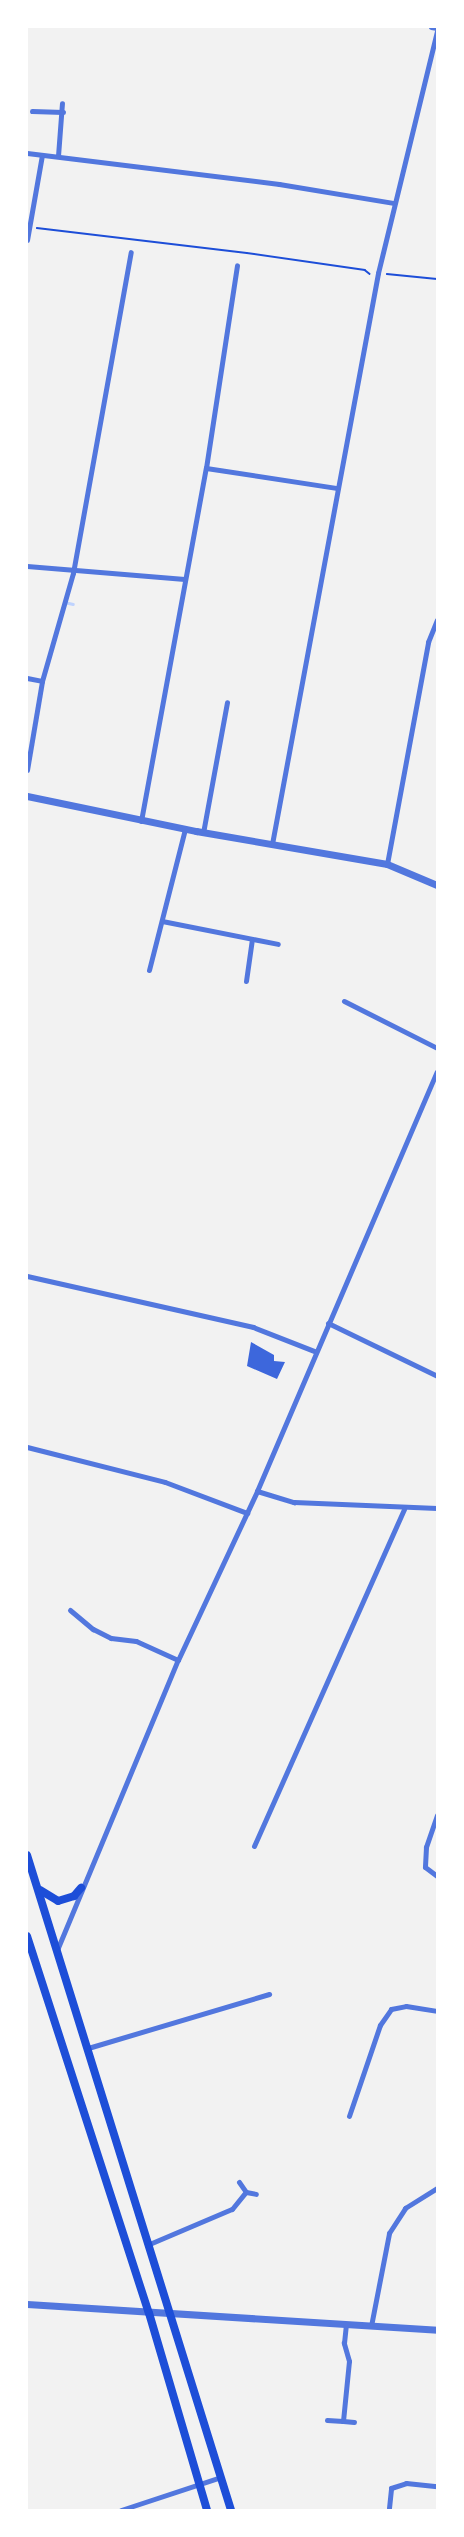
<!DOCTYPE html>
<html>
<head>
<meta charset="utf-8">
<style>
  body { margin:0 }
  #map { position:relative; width:464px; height:2537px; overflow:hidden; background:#f2f2f2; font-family:Jost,sans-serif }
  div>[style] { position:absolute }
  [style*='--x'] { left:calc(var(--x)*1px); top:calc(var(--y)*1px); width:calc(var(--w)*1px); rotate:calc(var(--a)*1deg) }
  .stream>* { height:3px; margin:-1.5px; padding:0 1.5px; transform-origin:1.5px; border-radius:1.5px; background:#bfd3fe }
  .building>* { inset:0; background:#3d67dc }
  .path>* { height:1.5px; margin:-0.75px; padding:0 0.75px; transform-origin:0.75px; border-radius:0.75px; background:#1d4ed8 }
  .minor>* { height:5px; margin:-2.5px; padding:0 2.5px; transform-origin:2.5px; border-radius:2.5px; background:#5277de }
  .tertiary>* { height:7px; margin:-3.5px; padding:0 3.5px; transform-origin:3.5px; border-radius:3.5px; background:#5277de }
  .primary>* { height:8px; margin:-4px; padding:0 4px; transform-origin:4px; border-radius:4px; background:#1d4ed8 }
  span { translate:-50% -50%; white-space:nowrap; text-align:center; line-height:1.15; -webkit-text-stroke:6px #fff; paint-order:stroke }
  .frame { position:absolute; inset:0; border:28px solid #fff; pointer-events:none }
</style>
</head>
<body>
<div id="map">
  <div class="stream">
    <i style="--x:64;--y:602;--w:9;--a:13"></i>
  </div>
  <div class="building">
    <i style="clip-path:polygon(251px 1342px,274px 1355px,274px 1361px,285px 1362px,277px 1379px,247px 1366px)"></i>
  </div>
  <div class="path">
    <i style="--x:37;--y:228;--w:211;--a:6.8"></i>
    <i style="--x:247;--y:253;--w:119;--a:8.2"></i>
    <i style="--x:365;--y:270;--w:6;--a:39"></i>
    <i style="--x:387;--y:274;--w:50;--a:5.7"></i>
  </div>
  <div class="minor">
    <i style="--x:431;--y:27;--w:6;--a:9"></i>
    <i style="--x:32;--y:111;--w:31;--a:2"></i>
    <i style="--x:27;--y:153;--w:254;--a:7"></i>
    <i style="--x:279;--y:184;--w:117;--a:9.4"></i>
    <i style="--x:58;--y:156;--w:53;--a:-85.7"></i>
    <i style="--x:27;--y:240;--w:86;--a:-80"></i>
    <i style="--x:206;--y:468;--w:133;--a:8.7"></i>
    <i style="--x:27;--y:566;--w:158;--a:4.7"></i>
    <i style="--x:27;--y:678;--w:15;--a:11"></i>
    <i style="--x:27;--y:770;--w:90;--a:-80.4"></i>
    <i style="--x:42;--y:681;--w:112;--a:-74"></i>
    <i style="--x:73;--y:573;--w:326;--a:-79.8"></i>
    <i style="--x:141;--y:821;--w:359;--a:-79.6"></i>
    <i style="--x:206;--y:468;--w:205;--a:-81.3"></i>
    <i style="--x:203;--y:833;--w:133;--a:-79.6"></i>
    <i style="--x:272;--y:844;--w:581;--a:-79.48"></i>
    <i style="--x:378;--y:273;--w:249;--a:-76.3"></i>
    <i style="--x:387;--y:864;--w:226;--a:-79.5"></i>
    <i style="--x:428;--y:642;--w:24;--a:-68"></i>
    <i style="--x:162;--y:921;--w:118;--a:11.2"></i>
    <i style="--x:149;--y:970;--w:146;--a:-75.7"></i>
    <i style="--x:246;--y:981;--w:42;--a:-81.9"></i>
    <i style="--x:344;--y:1001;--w:104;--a:26.8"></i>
    <i style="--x:27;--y:1276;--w:232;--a:12.7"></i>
    <i style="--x:253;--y:1327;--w:66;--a:21.5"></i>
    <i style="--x:328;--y:1323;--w:121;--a:25.9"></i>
    <i style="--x:27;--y:1447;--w:142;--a:14.2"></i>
    <i style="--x:165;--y:1482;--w:88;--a:20.7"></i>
    <i style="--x:257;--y:1491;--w:39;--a:17"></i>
    <i style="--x:294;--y:1502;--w:143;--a:2.4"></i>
    <i style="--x:70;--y:1610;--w:30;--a:40"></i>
    <i style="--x:93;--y:1629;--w:20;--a:27"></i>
    <i style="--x:111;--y:1638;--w:25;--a:7"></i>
    <i style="--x:136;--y:1641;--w:46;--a:24.3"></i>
    <i style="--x:437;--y:1815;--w:34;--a:109"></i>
    <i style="--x:426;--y:1847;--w:20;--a:93"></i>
    <i style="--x:425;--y:1867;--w:15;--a:37"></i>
    <i style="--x:254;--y:1846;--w:369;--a:-66"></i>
    <i style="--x:57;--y:1950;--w:314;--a:-67.4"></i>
    <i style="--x:178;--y:1660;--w:187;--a:-64.9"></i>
    <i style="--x:257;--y:1491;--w:456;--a:-66.8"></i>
    <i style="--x:88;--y:2048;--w:189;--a:-16.6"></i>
    <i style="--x:349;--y:2116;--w:96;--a:-71.2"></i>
    <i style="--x:380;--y:2025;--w:19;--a:-55"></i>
    <i style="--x:391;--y:2009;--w:15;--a:-11"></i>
    <i style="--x:406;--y:2006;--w:31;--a:9"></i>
    <i style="--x:239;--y:2182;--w:12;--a:55"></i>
    <i style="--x:246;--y:2192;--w:10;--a:11"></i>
    <i style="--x:147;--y:2245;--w:92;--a:-23"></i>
    <i style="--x:232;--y:2209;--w:22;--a:-51"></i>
    <i style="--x:371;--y:2326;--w:95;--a:-79"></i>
    <i style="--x:389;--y:2233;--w:30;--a:-57"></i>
    <i style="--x:405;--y:2208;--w:38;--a:-32"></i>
    <i style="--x:327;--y:2420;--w:16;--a:4"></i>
    <i style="--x:343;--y:2421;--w:60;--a:-84.3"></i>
    <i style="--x:349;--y:2361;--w:19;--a:-106"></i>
    <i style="--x:344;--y:2343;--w:19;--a:-84"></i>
    <i style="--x:343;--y:2421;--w:11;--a:5"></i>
    <i style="--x:389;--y:2508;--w:20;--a:-84"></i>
    <i style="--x:391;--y:2488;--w:16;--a:-18"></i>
    <i style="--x:406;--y:2483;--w:31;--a:6"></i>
    <i style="--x:121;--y:2510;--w:105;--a:-18.3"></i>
  </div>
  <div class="tertiary">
    <i style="--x:27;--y:796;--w:173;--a:11.7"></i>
    <i style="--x:196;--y:831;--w:194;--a:9.8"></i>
    <i style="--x:387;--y:864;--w:54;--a:22.8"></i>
    <i style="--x:27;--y:2304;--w:411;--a:3.6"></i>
  </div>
  <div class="primary">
    <i style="--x:27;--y:1855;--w:686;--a:72.7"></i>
    <i style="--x:40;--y:1890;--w:21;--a:31"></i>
    <i style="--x:58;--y:1901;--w:17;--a:-17"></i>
    <i style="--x:74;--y:1896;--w:11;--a:-49"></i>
    <i style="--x:27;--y:1936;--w:396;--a:72.1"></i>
    <i style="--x:149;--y:2313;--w:205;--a:73.6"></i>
  </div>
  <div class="frame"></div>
</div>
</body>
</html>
